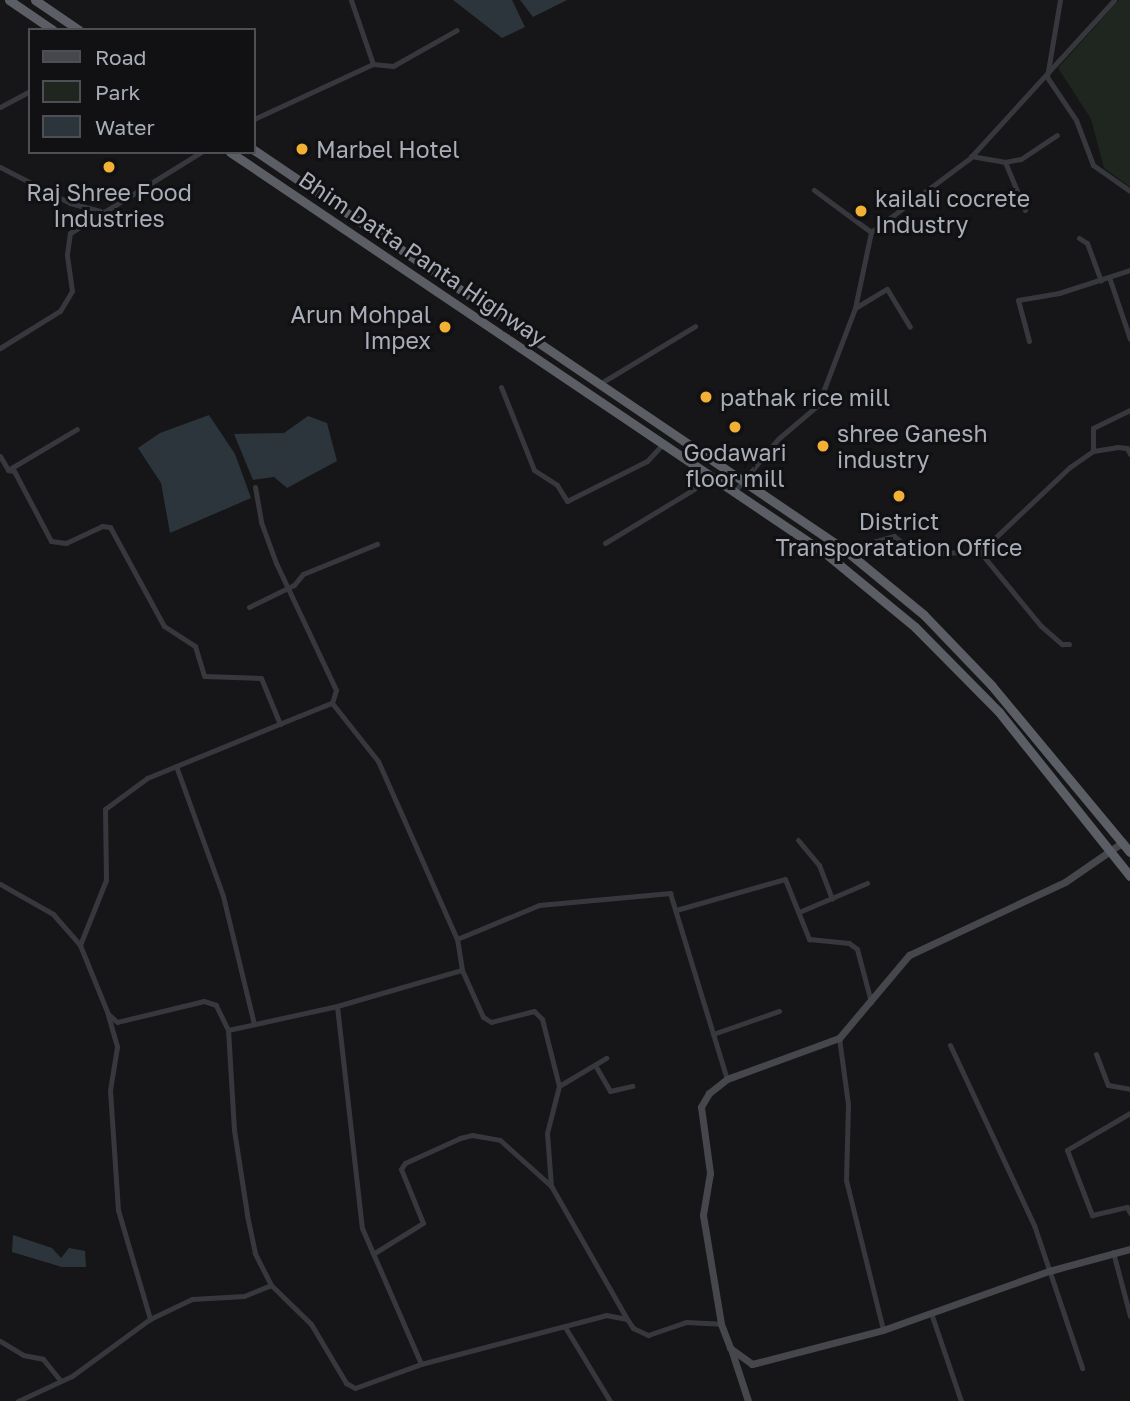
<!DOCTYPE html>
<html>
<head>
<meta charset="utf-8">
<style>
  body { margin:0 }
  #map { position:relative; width:1130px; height:1401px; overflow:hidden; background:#161618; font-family:"Golos Text",sans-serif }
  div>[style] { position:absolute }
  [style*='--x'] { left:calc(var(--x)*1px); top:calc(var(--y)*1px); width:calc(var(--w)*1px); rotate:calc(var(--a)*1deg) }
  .green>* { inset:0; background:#1e261f }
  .water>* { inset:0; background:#2c353c }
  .minor>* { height:5px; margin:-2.5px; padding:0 2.5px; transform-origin:2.5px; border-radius:2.5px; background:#37383d }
  .secondary>* { height:7px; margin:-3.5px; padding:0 3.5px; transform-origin:3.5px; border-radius:3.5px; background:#45474d }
  .trunk>* { height:9px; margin:-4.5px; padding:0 4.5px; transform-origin:4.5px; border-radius:4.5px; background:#5b5e65 }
  .dots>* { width:19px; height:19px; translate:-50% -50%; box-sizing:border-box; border:4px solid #111113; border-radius:50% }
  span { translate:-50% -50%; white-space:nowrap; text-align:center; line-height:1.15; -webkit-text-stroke:6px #111113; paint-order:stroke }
  .poi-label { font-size:23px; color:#a8adb8 }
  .left { translate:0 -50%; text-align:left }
  .right { translate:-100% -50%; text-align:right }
  .street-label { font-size:23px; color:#a8adb8 }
  .legend { position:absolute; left:28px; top:28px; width:228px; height:126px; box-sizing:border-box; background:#111113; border:2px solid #4d4f55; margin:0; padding:9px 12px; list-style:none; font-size:21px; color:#a8adb8 }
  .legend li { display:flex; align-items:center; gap:14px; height:35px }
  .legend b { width:35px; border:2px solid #4d4f55 }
</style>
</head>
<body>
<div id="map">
  <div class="green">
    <i style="clip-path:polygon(1119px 0,1130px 0,1130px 187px,1104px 168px,1091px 119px,1058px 68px)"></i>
  </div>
  <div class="water">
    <i style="clip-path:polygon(453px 0,512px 0,525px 27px,502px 38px)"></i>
    <i style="clip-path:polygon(520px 0,567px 0,533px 17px)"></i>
    <i style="clip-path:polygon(209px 415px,235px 454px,251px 498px,170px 533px,161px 483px,138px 448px,160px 433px)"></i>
    <i style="clip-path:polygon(308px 416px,327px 423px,337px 461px,287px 488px,274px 477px,253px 480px,234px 434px,284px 433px)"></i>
    <i style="clip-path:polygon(13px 1235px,52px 1248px,61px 1258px,69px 1248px,85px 1251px,86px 1267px,62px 1267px,12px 1252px)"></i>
  </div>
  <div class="minor">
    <i style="--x:1060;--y:0;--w:78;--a:99.6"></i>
    <i style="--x:1047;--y:77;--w:52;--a:56"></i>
    <i style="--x:1076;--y:120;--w:48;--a:69.3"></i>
    <i style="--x:1093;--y:165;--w:45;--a:35.1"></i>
    <i style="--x:373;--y:64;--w:20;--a:6"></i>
    <i style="--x:393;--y:66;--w:73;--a:-29.4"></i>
    <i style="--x:0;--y:107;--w:34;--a:-28"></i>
    <i style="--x:254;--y:119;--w:131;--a:-24.8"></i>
    <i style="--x:373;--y:64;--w:68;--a:-109"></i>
    <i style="--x:971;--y:156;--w:35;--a:10"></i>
    <i style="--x:1005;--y:162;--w:52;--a:67.4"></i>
    <i style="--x:1005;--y:162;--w:16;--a:-11"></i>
    <i style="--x:1021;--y:159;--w:43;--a:-33.7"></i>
    <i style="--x:0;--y:167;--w:79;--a:27.2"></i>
    <i style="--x:70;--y:203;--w:31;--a:15"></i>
    <i style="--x:814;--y:190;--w:71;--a:36.4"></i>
    <i style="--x:1079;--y:238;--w:9;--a:32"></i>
    <i style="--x:1087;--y:243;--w:40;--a:69.8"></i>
    <i style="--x:1110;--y:280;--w:62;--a:71.3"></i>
    <i style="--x:855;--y:308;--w:37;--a:-31"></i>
    <i style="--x:887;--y:289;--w:44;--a:58.8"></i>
    <i style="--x:1029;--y:341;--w:42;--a:-105"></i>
    <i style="--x:1018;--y:300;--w:42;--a:-9.7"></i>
    <i style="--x:1059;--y:293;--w:75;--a:-17.9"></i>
    <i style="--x:0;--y:348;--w:70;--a:-31.7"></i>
    <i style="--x:60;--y:311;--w:23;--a:-59"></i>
    <i style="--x:72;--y:291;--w:37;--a:-98"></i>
    <i style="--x:67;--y:254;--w:21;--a:-82"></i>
    <i style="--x:70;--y:233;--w:154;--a:-31.7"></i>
    <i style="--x:601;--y:383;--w:110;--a:-31.2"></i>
    <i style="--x:501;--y:387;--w:89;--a:68.3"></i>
    <i style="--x:534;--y:470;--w:27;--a:33"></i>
    <i style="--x:557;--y:485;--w:19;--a:58"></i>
    <i style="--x:567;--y:501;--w:89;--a:-26.6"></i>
    <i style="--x:647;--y:461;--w:25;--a:-47"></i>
    <i style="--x:1093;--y:451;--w:24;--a:-9"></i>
    <i style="--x:1117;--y:447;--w:10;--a:6"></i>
    <i style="--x:1127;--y:448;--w:7;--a:63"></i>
    <i style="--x:0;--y:456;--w:16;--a:60"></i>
    <i style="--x:8;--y:470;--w:6;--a:9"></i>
    <i style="--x:14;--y:471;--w:79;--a:62.1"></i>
    <i style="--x:51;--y:541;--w:15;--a:8"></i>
    <i style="--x:66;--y:543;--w:40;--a:-25"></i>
    <i style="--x:102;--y:526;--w:8;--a:7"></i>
    <i style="--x:110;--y:527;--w:113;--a:61.4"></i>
    <i style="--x:164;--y:626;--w:37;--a:33"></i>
    <i style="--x:195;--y:646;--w:31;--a:73"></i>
    <i style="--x:204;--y:676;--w:57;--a:2"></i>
    <i style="--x:261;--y:678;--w:50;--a:67.6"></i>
    <i style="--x:8;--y:470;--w:80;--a:-30.7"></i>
    <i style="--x:255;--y:487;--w:36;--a:80"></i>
    <i style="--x:261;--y:522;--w:44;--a:69.9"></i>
    <i style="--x:276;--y:563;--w:140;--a:64.7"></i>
    <i style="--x:336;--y:690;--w:14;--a:107"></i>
    <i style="--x:735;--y:491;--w:67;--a:-50.4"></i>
    <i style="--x:778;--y:439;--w:52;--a:-40.4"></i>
    <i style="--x:818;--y:405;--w:104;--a:-69.1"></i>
    <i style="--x:855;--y:308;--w:78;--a:-78.1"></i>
    <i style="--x:871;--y:232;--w:122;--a:-36.7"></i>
    <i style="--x:969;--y:159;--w:215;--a:-47.6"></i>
    <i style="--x:605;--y:543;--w:104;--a:-31.2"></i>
    <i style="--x:694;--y:489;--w:21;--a:-62"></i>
    <i style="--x:845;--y:550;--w:51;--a:-15.9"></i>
    <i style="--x:894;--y:536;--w:21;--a:39"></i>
    <i style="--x:910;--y:549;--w:16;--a:14"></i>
    <i style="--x:926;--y:553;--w:54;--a:-1.1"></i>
    <i style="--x:980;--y:552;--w:124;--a:-43.4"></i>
    <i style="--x:1070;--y:467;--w:28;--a:-35"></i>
    <i style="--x:1093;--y:451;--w:23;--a:-90"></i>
    <i style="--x:1093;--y:428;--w:41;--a:-25.9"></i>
    <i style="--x:980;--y:552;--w:96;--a:50.5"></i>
    <i style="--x:1041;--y:626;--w:28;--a:41"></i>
    <i style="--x:1062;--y:644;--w:7;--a:0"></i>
    <i style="--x:249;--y:607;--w:50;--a:-26.1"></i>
    <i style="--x:294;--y:585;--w:14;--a:-51"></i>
    <i style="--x:303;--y:574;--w:80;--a:-22.1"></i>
    <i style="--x:176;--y:766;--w:138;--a:70.1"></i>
    <i style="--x:223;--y:896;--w:132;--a:76.4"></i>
    <i style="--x:798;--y:840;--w:33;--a:50"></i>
    <i style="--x:819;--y:865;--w:36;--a:69"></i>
    <i style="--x:0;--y:884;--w:61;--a:29.5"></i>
    <i style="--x:53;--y:914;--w:41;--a:48.9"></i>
    <i style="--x:676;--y:910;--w:113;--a:-15.9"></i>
    <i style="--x:785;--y:879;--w:65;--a:68.2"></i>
    <i style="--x:809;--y:939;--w:40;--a:5.7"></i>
    <i style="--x:849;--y:943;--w:10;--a:37"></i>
    <i style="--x:857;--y:949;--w:55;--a:75.2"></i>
    <i style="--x:799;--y:912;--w:74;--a:-23.1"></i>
    <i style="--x:337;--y:1006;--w:223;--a:83.6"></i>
    <i style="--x:362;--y:1228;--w:148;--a:66.5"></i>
    <i style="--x:108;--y:1015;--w:33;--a:74"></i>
    <i style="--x:117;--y:1047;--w:44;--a:99.2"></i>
    <i style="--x:110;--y:1090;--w:120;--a:86.2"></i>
    <i style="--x:118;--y:1210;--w:114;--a:73.6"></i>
    <i style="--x:228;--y:1030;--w:28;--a:-116"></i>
    <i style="--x:216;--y:1005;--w:13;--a:-162"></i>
    <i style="--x:204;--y:1001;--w:89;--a:166.4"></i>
    <i style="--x:117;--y:1022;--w:12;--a:-138"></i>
    <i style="--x:108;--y:1014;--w:74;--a:-112.1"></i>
    <i style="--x:80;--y:945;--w:70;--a:-68.2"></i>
    <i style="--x:106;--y:880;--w:71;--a:-90.8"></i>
    <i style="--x:105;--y:809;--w:52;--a:-36.4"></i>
    <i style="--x:147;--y:778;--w:164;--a:-22.2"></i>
    <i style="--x:299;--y:716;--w:35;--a:-22"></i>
    <i style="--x:332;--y:703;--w:74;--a:51.6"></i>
    <i style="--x:378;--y:761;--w:195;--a:66.1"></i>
    <i style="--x:713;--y:1034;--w:70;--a:-19.2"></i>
    <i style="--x:839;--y:1038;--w:67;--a:82.2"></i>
    <i style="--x:848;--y:1104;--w:76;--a:91.5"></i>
    <i style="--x:846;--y:1180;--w:154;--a:76.1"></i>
    <i style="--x:950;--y:1045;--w:199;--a:65"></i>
    <i style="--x:1034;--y:1225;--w:151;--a:71.4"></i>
    <i style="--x:1096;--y:1054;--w:33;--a:69"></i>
    <i style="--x:1108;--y:1085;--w:22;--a:10"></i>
    <i style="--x:595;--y:1065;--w:30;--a:60"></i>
    <i style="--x:610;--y:1091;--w:23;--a:-13"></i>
    <i style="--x:559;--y:1086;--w:55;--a:-30.8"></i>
    <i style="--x:1130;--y:1113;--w:73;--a:149.6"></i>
    <i style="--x:1067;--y:1150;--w:70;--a:69"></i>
    <i style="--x:1092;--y:1215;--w:36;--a:-13"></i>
    <i style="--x:1127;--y:1207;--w:7;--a:63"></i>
    <i style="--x:376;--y:1252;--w:55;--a:-31.7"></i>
    <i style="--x:423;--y:1223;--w:58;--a:-112.2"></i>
    <i style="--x:401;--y:1169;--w:7;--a:-56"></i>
    <i style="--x:405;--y:1163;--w:60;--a:-24.4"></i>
    <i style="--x:460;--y:1138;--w:12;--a:-14"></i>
    <i style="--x:472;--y:1135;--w:28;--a:10"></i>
    <i style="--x:500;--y:1140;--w:69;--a:42"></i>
    <i style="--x:1113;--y:1252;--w:66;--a:75.1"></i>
    <i style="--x:271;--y:1285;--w:36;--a:-117"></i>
    <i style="--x:255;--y:1253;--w:40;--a:-102"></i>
    <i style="--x:247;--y:1214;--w:85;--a:-98.8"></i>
    <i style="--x:234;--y:1130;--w:100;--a:-93.4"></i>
    <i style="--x:228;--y:1030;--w:112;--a:-12.4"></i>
    <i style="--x:337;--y:1006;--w:130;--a:-16.1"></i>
    <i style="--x:931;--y:1313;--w:93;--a:71.2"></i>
    <i style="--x:627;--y:1319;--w:153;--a:-119.7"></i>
    <i style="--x:551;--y:1186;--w:53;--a:-94.3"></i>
    <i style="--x:547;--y:1133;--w:49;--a:-75.7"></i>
    <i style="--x:559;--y:1086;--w:69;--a:-104.2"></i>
    <i style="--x:542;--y:1019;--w:11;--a:-135"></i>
    <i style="--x:534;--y:1011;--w:44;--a:165.7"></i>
    <i style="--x:491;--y:1022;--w:9;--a:-148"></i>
    <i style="--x:483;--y:1017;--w:51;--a:-114.1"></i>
    <i style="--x:462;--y:970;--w:31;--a:-99"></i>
    <i style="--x:457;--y:939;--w:89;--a:-22.5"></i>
    <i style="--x:539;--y:905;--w:132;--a:-5.2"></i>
    <i style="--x:670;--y:893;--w:195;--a:73"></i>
    <i style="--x:565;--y:1327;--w:87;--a:58.7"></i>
    <i style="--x:0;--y:1341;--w:27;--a:31"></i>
    <i style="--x:23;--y:1355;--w:20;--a:11"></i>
    <i style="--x:43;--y:1359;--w:28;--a:51"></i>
    <i style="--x:18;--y:1401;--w:60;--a:-24.8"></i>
    <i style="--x:72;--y:1376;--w:97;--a:-36.2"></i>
    <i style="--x:150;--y:1319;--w:47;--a:-25.5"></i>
    <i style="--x:192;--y:1299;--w:52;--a:-3.3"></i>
    <i style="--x:244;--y:1296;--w:29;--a:-22"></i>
    <i style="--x:271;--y:1285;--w:56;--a:44.3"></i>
    <i style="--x:311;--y:1324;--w:69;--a:59.3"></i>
    <i style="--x:346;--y:1383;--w:10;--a:29"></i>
    <i style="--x:355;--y:1388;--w:70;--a:-20"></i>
    <i style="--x:421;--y:1364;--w:191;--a:-14.8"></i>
    <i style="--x:606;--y:1315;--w:21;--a:11"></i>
    <i style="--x:627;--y:1319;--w:11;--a:56"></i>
    <i style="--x:633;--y:1328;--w:17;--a:25"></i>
    <i style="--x:648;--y:1335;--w:40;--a:-18.9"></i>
    <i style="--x:686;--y:1322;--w:35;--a:3"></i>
  </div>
  <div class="secondary">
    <i style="--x:1123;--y:842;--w:70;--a:145.4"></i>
    <i style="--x:1065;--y:882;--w:172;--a:154.9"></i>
    <i style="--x:909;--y:955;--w:109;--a:130.1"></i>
    <i style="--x:839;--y:1038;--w:119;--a:159.9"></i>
    <i style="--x:727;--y:1079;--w:23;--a:142"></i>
    <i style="--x:709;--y:1093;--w:16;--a:120"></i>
    <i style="--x:701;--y:1107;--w:67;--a:82.2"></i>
    <i style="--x:710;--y:1173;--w:43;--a:99.5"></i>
    <i style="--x:703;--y:1215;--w:110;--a:80.6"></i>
    <i style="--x:721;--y:1324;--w:26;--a:69"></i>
    <i style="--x:730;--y:1348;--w:27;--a:36"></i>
    <i style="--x:752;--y:1364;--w:135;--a:-14.5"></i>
    <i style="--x:883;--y:1330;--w:176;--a:-19.6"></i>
    <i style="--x:1049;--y:1271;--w:84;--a:-15.2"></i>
    <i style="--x:732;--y:1352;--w:52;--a:71.9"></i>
  </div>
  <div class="trunk">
    <i style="--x:9;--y:0;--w:53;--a:34.3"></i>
    <i style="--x:35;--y:0;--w:53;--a:34.3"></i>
    <i style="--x:254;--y:150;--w:714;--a:34.09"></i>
    <i style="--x:845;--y:550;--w:102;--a:39.4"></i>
    <i style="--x:924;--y:615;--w:98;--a:46.2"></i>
    <i style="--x:992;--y:686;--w:216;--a:50.3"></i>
    <i style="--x:230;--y:152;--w:718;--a:33.98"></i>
    <i style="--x:825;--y:553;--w:117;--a:39.4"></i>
    <i style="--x:915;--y:627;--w:120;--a:45.3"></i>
    <i style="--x:999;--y:712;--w:210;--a:51.4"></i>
  </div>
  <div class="dots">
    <i style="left:302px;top:149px;background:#f2b134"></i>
    <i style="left:109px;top:167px;background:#f2b134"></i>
    <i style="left:861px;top:211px;background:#f2b134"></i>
    <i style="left:445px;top:327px;background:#f2b134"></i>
    <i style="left:706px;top:397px;background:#f2b134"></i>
    <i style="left:735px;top:427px;background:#f2b134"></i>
    <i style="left:823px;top:446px;background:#f2b134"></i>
    <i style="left:899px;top:496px;background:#f2b134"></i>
  </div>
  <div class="poi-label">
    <span class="left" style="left:316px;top:149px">Marbel Hotel</span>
    <span style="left:109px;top:205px">Raj Shree Food<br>Industries</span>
    <span class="left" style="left:875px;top:211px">kailali cocrete<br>Industry</span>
    <span class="right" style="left:431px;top:327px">Arun Mohpal<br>Impex</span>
    <span class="left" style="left:720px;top:397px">pathak rice mill</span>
    <span class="left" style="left:837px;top:446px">shree Ganesh<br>industry</span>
    <span style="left:735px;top:465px">Godawari<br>floor mill</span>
    <span style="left:899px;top:534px">District<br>Transporatation Office</span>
  </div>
  <div class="street-label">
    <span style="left:423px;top:258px;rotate:34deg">Bhim Datta Panta Highway</span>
  </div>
  <ul class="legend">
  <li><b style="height:9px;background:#45474d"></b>Road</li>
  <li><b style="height:19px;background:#1e261f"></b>Park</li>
  <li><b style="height:19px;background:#2c353c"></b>Water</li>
  </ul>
</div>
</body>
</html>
